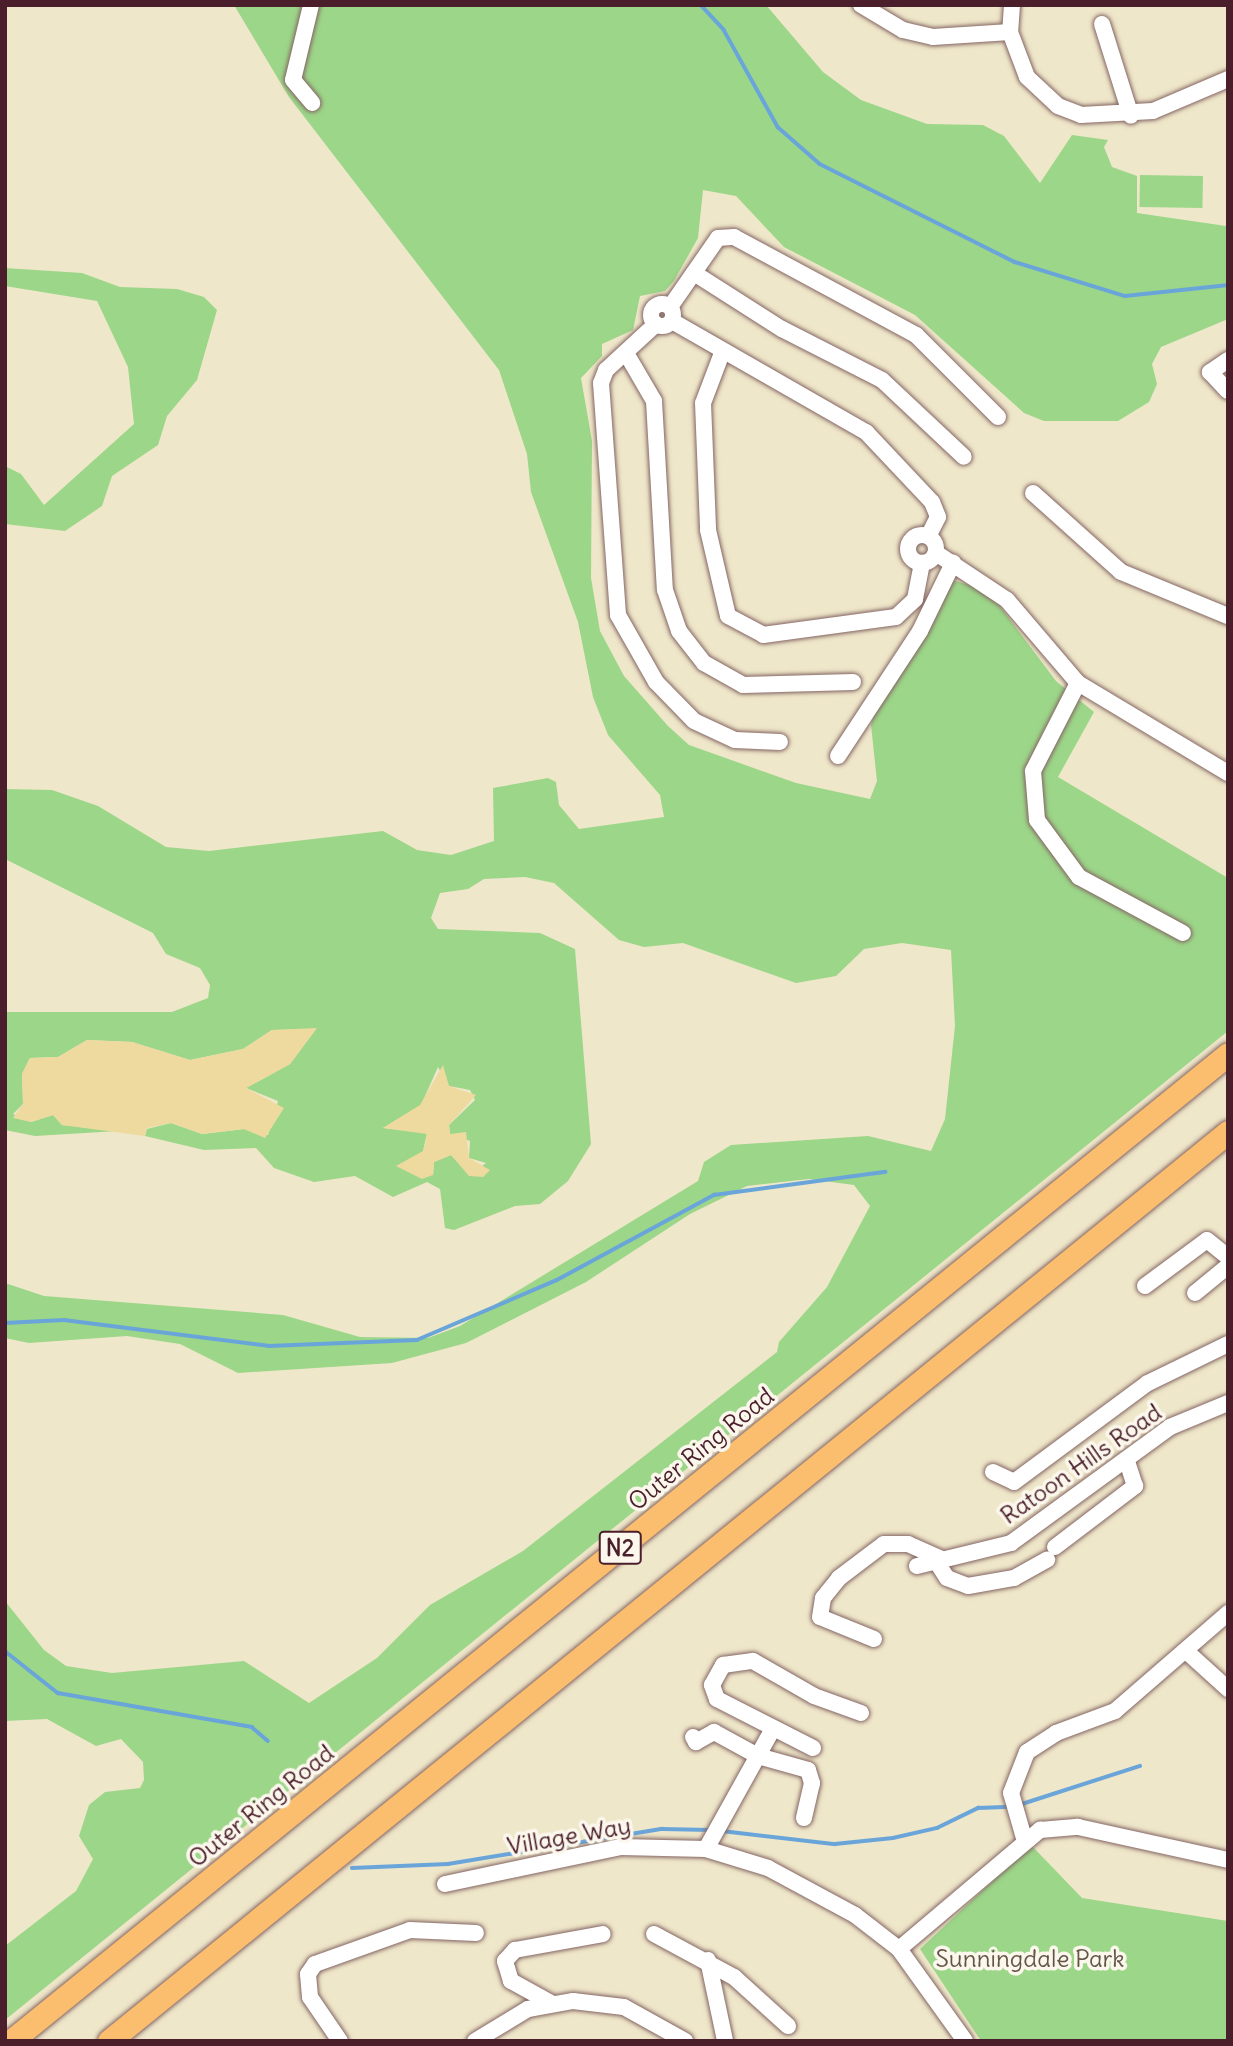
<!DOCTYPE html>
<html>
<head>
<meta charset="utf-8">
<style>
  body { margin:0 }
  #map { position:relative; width:1233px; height:2046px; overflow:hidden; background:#efe7ca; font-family:Delius,sans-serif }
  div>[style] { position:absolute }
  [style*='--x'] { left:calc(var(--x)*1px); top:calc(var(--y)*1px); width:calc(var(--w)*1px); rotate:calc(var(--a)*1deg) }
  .green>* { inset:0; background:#9cd689; transform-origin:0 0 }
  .sand>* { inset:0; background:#eeda9e }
  .stream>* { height:3.5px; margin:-1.75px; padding:0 1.75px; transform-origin:1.75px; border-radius:1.75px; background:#6aa5da }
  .roads { filter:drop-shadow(0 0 2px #846563) drop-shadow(0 0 2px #846563) }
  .minor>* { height:16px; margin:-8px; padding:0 8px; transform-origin:8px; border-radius:8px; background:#fff }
  .minor>.ring { margin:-8px; padding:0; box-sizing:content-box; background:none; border:16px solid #fff; border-radius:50% }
  .highway>* { height:23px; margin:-11.5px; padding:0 11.5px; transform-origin:11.5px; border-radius:11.5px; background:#fbbd6e }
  span { translate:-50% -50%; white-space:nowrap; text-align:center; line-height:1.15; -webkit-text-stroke:7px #fbf7ec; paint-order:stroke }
  .shield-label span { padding:2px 5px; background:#fbf7ec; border:2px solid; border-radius:5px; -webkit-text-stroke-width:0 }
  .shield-label { font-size:23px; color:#4a1f2b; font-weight:700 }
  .street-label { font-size:24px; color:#4a1f2b }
  .park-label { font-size:24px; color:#635647 }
  .frame { position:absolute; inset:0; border:7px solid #4a1f2b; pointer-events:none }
</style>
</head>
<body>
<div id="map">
  <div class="green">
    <i style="clip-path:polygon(evenodd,234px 5px,766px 5px,823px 72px,861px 100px,927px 124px,983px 125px,1004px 136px,1040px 183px,1072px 135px,1108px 140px,1104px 147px,1112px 167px,1137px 176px,1137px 213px,1226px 226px,1228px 319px,1161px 347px,1152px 364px,1157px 384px,1149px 402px,1118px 421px,1044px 421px,1024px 413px,915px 315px,784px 247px,736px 196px,703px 190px,698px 238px,674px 281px,665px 291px,640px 296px,633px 330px,602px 344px,602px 356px,581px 378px,592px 441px,591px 578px,600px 631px,624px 676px,668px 726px,689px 745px,796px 783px,870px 799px,877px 781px,871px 725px,877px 704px,952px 580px,973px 586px,999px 605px,1056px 681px,1094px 712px,1058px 777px,1228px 878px,1228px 1031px,5px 2020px,5px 1946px,76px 1891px,93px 1859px,79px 1836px,89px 1805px,105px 1792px,140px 1788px,144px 1780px,143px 1762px,121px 1739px,96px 1746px,47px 1719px,5px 1721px,5px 1601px,44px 1650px,66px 1666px,112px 1673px,244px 1661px,309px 1703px,377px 1658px,430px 1605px,523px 1551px,777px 1352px,779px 1342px,827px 1287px,870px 1206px,854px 1185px,809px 1179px,747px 1186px,690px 1214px,586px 1282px,466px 1343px,392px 1363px,238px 1373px,180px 1344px,127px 1336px,29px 1343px,5px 1338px,5px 1283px,44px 1296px,283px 1315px,360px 1337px,428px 1338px,460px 1326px,698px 1181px,704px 1162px,731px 1145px,868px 1136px,931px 1151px,945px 1119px,955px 1026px,951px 950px,902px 943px,864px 949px,836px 976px,796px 983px,683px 943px,644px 947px,619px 940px,554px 883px,525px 877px,484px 879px,468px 889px,440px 893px,431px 918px,438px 929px,540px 933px,575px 949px,591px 1144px,568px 1181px,540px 1204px,515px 1206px,454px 1230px,445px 1228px,440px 1189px,427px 1182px,393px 1197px,355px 1176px,314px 1182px,274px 1168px,256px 1148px,204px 1150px,145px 1136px,147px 1129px,171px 1123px,202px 1134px,244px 1129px,268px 1135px,278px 1101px,246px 1088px,290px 1064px,316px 1029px,272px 1030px,243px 1049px,190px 1060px,132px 1042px,87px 1040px,58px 1057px,30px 1058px,22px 1074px,23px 1104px,13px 1114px,31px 1122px,53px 1115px,62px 1125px,118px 1131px,35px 1136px,5px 1130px,5px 1012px,172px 1012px,208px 998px,210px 985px,200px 968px,166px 954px,153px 933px,5px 859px,5px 789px,52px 790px,98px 806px,166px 847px,209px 851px,383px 831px,417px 850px,451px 855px,494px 841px,493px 788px,548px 778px,556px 782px,559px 805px,579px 829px,664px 817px,660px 795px,608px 735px,593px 697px,578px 622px,531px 492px,527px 454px,499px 370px,289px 97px,234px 5px,438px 1067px,449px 1086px,470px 1090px,475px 1100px,449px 1125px,450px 1134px,470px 1141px,469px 1158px,486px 1163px,470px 1175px,451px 1155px,434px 1162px,433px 1175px,423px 1151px,427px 1133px,383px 1128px,421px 1105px,438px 1067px)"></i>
    <i style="left:1140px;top:175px;width:63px;height:32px;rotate:1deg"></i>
    <i style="clip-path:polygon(5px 268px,82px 273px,120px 287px,177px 289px,204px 297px,217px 310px,197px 380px,167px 416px,158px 445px,112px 476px,102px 506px,65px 531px,5px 524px,5px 466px,21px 474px,44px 505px,134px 424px,128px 367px,97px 301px,5px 286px)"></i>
    <i style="clip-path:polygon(1031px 1845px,1082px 1898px,1228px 1921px,1228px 2041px,981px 2041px,920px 1949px)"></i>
  </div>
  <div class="sand">
    <i style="clip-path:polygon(317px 1028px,290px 1064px,246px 1088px,284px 1108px,265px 1138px,244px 1129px,202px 1134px,171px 1123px,147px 1128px,145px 1136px,62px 1125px,53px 1115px,31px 1122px,13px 1118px,23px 1104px,22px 1074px,30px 1058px,58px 1057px,87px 1040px,132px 1042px,190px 1060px,243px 1049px,272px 1030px)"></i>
    <i style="clip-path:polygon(443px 1065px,449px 1086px,476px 1095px,449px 1125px,450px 1134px,466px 1132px,469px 1158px,490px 1170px,483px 1177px,469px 1176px,451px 1155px,434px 1162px,433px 1175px,422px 1179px,396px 1166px,423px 1151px,427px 1134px,383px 1128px,420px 1105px)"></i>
  </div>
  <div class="stream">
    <i style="--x:701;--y:5;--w:34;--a:47"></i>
    <i style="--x:724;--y:30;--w:111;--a:60.9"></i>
    <i style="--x:778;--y:127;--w:56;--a:41.4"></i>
    <i style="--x:820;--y:164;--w:218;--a:26.7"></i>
    <i style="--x:1015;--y:262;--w:115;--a:17.2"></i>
    <i style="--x:1125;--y:296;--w:104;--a:-6.1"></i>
    <i style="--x:5;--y:1323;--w:59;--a:-2.9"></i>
    <i style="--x:64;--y:1320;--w:207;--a:7.2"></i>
    <i style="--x:269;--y:1346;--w:148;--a:-2.3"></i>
    <i style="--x:417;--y:1340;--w:152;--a:-23.2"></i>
    <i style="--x:557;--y:1280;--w:179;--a:-28.4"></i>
    <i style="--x:714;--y:1195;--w:173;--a:-7.7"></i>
    <i style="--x:5;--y:1651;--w:68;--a:38.4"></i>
    <i style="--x:58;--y:1693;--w:197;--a:9.9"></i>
    <i style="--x:252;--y:1727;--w:21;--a:41"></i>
    <i style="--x:1019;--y:1805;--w:127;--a:-17.9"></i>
    <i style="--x:722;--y:1831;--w:114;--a:6.6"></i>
    <i style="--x:835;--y:1844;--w:58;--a:-5.9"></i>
    <i style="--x:893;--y:1838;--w:45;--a:-12.8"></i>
    <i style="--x:937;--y:1828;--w:46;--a:-26"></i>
    <i style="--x:978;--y:1808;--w:33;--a:-2"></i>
    <i style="--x:352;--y:1868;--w:96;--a:-2.4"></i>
    <i style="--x:448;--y:1864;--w:217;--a:-9.3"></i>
    <i style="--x:662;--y:1829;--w:48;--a:1.2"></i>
  </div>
  <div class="roads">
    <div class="minor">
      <i style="--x:311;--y:5;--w:77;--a:103.5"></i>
      <i style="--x:293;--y:80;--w:30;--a:50"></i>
      <i style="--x:861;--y:5;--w:49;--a:30.8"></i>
      <i style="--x:903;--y:30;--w:31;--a:13"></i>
      <i style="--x:933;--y:37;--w:77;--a:-3.7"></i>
      <i style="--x:1012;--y:5;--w:27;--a:94"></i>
      <i style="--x:1010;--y:32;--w:48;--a:69.3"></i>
      <i style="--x:1027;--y:77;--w:42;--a:43.1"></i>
      <i style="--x:1058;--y:106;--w:25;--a:21"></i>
      <i style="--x:1081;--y:115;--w:72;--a:-3.2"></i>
      <i style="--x:1153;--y:111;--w:82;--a:-23.1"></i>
      <i style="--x:1102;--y:24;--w:96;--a:72.5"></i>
      <i style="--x:694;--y:273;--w:104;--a:32.5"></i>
      <i style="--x:782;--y:329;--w:112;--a:27"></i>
      <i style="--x:882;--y:380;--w:112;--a:43.2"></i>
      <i class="ring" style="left:651px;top:304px;width:6px;height:6px"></i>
      <i style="--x:670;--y:307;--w:84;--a:-55.2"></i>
      <i style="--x:718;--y:238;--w:16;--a:-4"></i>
      <i style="--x:734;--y:237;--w:207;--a:28.3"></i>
      <i style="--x:916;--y:335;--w:116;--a:45"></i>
      <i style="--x:672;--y:321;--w:224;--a:29.8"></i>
      <i style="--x:866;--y:432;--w:96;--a:46.7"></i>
      <i style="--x:932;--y:502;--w:16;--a:68"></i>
      <i style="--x:938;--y:517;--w:20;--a:117"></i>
      <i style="--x:656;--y:324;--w:68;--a:137.4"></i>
      <i style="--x:606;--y:370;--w:14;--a:111"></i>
      <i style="--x:601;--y:383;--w:233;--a:85.8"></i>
      <i style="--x:618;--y:615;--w:77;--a:60.4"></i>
      <i style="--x:656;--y:682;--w:54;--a:45.7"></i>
      <i style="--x:694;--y:721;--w:45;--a:24.9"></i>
      <i style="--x:735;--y:740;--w:45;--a:2.5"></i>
      <i style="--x:626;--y:353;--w:56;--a:59.7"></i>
      <i style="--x:654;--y:401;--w:189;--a:86.7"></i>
      <i style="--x:665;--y:590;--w:43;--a:71.1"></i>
      <i style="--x:679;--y:631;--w:41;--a:52"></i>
      <i style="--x:704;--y:663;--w:45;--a:29.4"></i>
      <i style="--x:743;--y:685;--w:110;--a:-1.6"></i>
      <i style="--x:722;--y:353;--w:53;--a:110.8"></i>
      <i style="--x:703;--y:403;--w:127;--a:87.7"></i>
      <i style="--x:708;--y:530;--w:88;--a:76.9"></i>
      <i style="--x:728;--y:616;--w:40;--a:28"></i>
      <i style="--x:763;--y:635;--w:134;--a:-7.7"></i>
      <i style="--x:896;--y:617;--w:26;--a:-43"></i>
      <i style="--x:915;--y:599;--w:37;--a:-79"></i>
      <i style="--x:1228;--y:360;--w:22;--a:146"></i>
      <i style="--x:1210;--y:372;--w:26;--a:47"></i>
      <i style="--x:1033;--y:493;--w:118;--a:41.9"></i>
      <i style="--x:1121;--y:572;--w:116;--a:22.4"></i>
      <i class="ring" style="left:908px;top:535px;width:12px;height:12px"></i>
      <i style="--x:936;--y:553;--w:85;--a:33.5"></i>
      <i style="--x:1007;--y:600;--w:109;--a:49.5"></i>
      <i style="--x:1078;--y:683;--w:175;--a:31"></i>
      <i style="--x:1078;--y:683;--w:99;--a:117.1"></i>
      <i style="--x:1033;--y:771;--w:49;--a:85.3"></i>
      <i style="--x:1037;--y:820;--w:71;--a:53.6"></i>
      <i style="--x:1079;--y:877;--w:118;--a:28.3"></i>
      <i style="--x:838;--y:756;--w:149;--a:-56.7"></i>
      <i style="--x:920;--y:631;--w:76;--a:-64.1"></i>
      <i style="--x:1145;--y:1286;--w:77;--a:-36.6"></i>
      <i style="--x:1207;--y:1240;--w:27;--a:39"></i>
      <i style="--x:1195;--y:1293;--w:43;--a:-39.3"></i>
      <i style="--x:993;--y:1472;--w:23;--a:25"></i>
      <i style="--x:1014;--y:1482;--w:167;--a:-36.5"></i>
      <i style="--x:1148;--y:1383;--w:89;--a:-26"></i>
      <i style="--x:1055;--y:1547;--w:101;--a:-37.3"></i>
      <i style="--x:1135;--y:1486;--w:28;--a:-108"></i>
      <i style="--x:936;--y:1561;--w:20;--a:57"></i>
      <i style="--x:947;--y:1578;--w:22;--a:21"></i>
      <i style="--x:968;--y:1586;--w:47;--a:-9.9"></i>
      <i style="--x:1014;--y:1578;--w:38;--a:-29"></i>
      <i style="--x:917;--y:1566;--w:97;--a:-13.7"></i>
      <i style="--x:1011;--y:1543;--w:197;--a:-36.1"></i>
      <i style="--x:1170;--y:1427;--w:63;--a:-22.5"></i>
      <i style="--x:874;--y:1639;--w:58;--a:-157.8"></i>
      <i style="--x:820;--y:1617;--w:19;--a:-81"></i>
      <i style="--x:823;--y:1598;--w:26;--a:-51"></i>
      <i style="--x:839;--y:1578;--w:56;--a:-37.1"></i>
      <i style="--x:884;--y:1544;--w:24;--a:0"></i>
      <i style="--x:908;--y:1544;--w:39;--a:24"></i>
      <i style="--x:1186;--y:1651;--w:57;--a:42.1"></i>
      <i style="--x:693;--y:1737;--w:6;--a:59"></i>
      <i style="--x:696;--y:1742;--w:21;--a:-29"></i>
      <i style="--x:714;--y:1732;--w:50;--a:28.6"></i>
      <i style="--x:758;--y:1756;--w:52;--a:15.6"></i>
      <i style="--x:808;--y:1770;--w:14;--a:73"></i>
      <i style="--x:812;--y:1783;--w:36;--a:103"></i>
      <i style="--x:813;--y:1748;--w:108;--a:-153"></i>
      <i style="--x:717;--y:1699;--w:15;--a:-110"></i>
      <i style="--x:712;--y:1685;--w:23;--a:-61"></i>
      <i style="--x:723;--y:1665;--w:30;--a:-8"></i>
      <i style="--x:753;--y:1661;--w:70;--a:29.8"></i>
      <i style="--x:814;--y:1696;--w:50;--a:19.9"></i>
      <i style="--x:1024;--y:1838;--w:47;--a:-106.1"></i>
      <i style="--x:1011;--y:1793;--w:44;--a:-68.7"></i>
      <i style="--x:1027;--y:1752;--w:35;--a:-33"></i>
      <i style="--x:1056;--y:1733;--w:63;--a:-20.4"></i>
      <i style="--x:1115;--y:1711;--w:150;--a:-40.9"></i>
      <i style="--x:706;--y:1849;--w:134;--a:-60.9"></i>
      <i style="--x:445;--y:1884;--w:180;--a:-11.9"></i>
      <i style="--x:621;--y:1847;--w:85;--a:1.3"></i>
      <i style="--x:706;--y:1849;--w:65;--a:17"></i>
      <i style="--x:768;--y:1868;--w:99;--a:28.4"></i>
      <i style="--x:855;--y:1915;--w:56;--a:37.7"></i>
      <i style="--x:899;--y:1949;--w:113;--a:54.3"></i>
      <i style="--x:654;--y:1934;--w:91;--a:28.3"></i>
      <i style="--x:734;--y:1977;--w:73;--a:42.2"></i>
      <i style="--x:899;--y:1949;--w:185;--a:-40.2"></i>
      <i style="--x:1040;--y:1830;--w:38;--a:-5"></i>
      <i style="--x:1078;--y:1827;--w:154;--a:12.4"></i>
      <i style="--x:708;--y:1960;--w:83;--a:78.1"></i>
      <i style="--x:551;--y:2003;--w:46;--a:-151.2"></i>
      <i style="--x:511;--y:1981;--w:21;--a:-107"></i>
      <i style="--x:505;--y:1961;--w:15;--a:-48"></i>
      <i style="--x:515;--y:1950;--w:89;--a:-10.3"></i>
      <i style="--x:340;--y:2041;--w:53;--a:-124.3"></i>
      <i style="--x:310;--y:1997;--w:23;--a:-95"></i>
      <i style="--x:308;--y:1974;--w:12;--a:-55"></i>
      <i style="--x:315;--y:1964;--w:101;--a:-19.7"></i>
      <i style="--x:410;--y:1930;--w:66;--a:2.6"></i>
      <i style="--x:475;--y:2041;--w:62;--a:-31.1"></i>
      <i style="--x:528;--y:2009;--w:46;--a:-10.1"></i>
      <i style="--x:573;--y:2001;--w:51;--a:6.7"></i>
      <i style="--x:624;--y:2007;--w:70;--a:29.1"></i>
    </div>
    <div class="highway">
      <i style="--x:11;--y:2041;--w:1567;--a:-39.04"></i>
      <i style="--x:109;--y:2041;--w:1442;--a:-39.09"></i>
    </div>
  </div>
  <div class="shield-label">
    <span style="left:620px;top:1548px">N2</span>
  </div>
  <div class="street-label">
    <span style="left:701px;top:1449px;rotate:-39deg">Outer Ring Road</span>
    <span style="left:1081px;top:1464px;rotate:-35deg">Ratoon Hills Road</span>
    <span style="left:261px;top:1806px;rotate:-39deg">Outer Ring Road</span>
    <span style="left:569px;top:1836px;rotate:-10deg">Village Way</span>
  </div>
  <div class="park-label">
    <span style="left:1030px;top:1959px">Sunningdale Park</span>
  </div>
  <div class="frame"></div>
</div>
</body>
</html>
